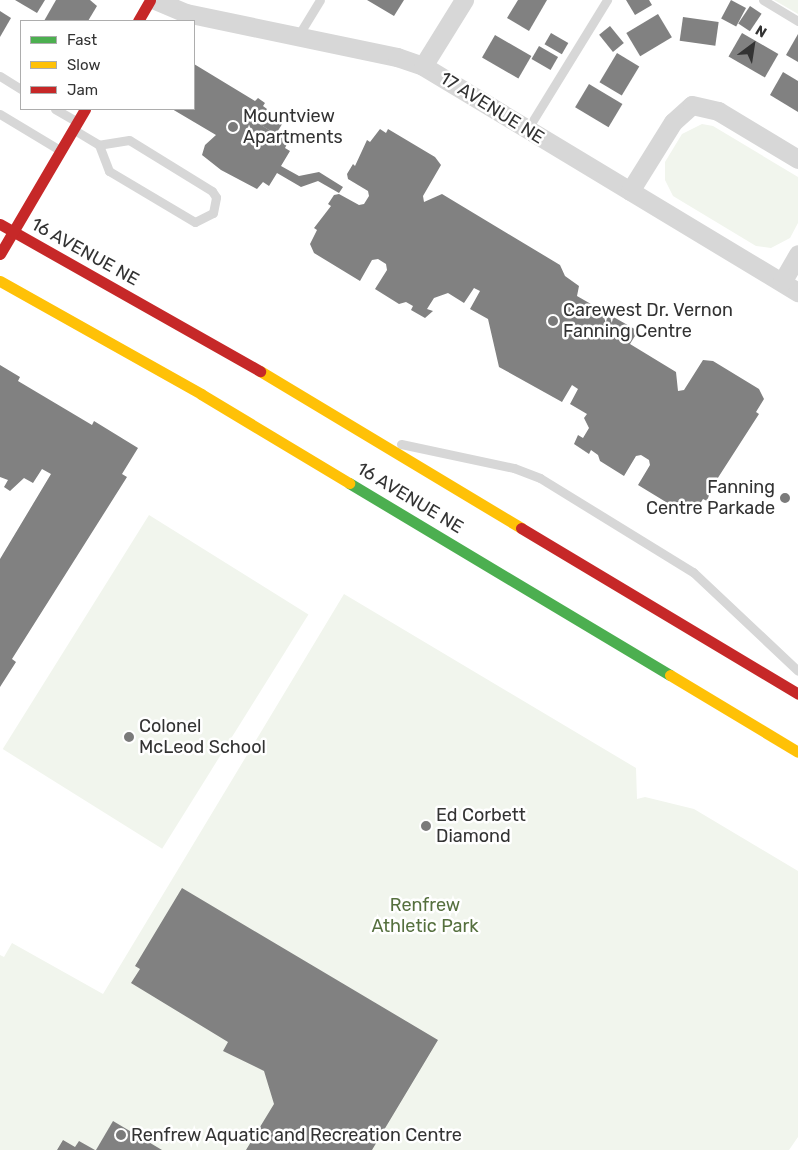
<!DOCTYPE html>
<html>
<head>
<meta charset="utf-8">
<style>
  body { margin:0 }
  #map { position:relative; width:798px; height:1150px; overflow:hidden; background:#fff; font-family:Rubik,sans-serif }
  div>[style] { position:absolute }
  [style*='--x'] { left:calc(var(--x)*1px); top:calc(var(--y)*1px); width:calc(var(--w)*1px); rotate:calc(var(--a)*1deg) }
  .green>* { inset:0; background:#f1f5ed; transform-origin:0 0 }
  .building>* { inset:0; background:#818181; transform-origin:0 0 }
  .lane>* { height:9px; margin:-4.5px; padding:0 4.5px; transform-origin:4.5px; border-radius:4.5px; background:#d7d7d7 }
  .street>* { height:19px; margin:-9.5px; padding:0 9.5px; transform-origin:9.5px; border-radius:9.5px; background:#d7d7d7 }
  .fast>* { height:11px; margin:-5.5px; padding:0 5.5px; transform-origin:5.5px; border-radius:5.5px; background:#4caf50 }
  .slow>* { height:11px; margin:-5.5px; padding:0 5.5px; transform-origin:5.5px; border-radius:5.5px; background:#ffc107 }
  .jam>* { height:11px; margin:-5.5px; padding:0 5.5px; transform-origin:5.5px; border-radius:5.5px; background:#c62828 }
  .dots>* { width:14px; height:14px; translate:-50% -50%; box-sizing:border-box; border:2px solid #fff; border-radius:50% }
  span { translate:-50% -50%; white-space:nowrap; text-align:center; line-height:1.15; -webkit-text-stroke:5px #fff; paint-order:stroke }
  .street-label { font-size:18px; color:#333 }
  .poi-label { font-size:18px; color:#333 }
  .left { translate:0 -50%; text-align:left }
  .right { translate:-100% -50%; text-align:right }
  .park-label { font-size:18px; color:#56703f }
  .legend { position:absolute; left:20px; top:20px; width:175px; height:90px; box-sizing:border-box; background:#fff; border:1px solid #adadad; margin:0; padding:6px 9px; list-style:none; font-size:15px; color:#333 }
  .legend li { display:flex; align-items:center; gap:10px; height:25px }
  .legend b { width:25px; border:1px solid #adadad }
  .north { position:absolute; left:728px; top:20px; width:50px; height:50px; -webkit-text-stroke:4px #fff; paint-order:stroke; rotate:31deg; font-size:14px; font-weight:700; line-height:20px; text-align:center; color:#333 }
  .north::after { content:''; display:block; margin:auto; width:18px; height:22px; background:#333; clip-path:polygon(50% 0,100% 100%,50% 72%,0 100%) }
</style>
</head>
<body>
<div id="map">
  <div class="green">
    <i style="clip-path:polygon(774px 0,798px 0,798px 14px)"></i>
    <i style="clip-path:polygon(702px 124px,713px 126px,798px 177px,798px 223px,790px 238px,771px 248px,756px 246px,673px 196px,665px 180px,665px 162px,682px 134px)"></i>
    <i style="left:149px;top:515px;width:188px;height:276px;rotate:32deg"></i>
    <i style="clip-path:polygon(344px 594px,636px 768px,637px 799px,645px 797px,694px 809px,798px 871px,798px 1137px,789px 1150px,0 1150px,0 955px,4px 957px,12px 943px,103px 994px)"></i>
  </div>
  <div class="building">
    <i style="clip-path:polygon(15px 0,45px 0,37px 13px)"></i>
    <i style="clip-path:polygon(56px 0,90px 0,97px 6px,88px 21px,44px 21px)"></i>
    <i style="clip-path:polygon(367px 0,404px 0,394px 16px)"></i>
    <i style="clip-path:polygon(518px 0,547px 0,529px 31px,507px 18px)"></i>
    <i style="clip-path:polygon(626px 0,649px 0,652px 5px,635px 15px)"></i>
    <i style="left:731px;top:0;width:17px;height:21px;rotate:28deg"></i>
    <i style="left:750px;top:6px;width:14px;height:21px;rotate:34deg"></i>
    <i style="clip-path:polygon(0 11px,11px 18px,0 37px)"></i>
    <i style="left:658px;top:14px;width:27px;height:37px;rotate:59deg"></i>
    <i style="left:683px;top:17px;width:36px;height:24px;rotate:8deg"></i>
    <i style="left:610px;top:26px;width:22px;height:14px;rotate:51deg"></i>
    <i style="left:551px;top:33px;width:20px;height:13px;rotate:30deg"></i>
    <i style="left:742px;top:33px;width:42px;height:27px;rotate:30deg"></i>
    <i style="clip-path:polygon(798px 34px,798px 62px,786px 55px)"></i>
    <i style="left:495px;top:35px;width:42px;height:26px;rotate:30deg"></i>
    <i style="left:539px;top:46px;width:22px;height:15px;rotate:30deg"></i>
    <i style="left:617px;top:53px;width:26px;height:34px;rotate:31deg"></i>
    <i style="clip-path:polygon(194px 64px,255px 101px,258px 98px,265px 103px,263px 106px,267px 109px,258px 123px,288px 142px,285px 148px,290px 151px,281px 166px,299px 176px,319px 172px,343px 187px,339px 193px,318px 181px,301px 187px,277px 173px,269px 186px,263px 182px,257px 189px,221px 170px,202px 155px,205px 145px,216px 135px,172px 109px,194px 109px)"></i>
    <i style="clip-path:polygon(783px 72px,798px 81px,798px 112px,770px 95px)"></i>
    <i style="left:589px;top:84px;width:39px;height:27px;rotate:31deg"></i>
    <i style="left:266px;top:114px;width:19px;height:12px;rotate:32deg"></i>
    <i style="clip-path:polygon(380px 129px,386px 133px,388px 129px,435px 157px,441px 165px,423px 196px,424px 202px,442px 194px,560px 265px,565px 276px,579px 286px,577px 296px,638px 331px,630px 344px,676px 372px,678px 391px,684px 390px,703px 360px,713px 361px,759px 389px,764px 399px,756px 412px,759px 414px,712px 487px,707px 501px,703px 499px,695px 512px,686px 510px,684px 513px,638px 485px,650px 465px,649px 460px,641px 455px,636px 456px,624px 476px,600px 461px,598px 455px,591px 450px,589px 454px,574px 444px,578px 435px,583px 438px,589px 428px,584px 418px,587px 414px,570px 404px,578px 389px,572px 385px,562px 402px,499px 367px,488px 319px,470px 309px,480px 291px,474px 288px,464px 303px,448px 293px,434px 298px,427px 309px,433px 311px,425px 318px,411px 310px,413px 306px,406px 302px,399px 304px,375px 289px,387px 270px,386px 264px,378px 259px,372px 260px,360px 281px,314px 253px,310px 244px,317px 230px,314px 228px,331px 206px,328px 204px,334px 195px,339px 194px,359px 205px,364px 204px,369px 196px,368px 191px,348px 179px,347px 174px,353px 164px,355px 166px,367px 140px,370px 142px)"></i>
    <i style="clip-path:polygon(0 365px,20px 377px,18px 381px,92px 425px,94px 421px,138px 448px,122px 474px,127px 477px,12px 659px,16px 662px,0 687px,0 559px,51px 474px,42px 469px,33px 483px,24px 478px,10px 491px,4px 487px,8px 480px,0 477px)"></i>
    <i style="clip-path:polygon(182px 888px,438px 1040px,372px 1150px,246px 1150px,274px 1104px,264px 1071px,223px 1051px,228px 1042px,131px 983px,140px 969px,135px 966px)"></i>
    <i style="clip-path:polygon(113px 1121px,162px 1150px,96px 1150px)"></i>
    <i style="clip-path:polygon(63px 1140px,75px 1147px,79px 1141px,95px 1150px,57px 1150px)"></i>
  </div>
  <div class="lane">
    <i style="--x:763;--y:0;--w:41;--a:31"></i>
    <i style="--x:298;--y:36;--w:42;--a:-58.6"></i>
    <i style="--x:0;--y:76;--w:25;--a:32"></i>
    <i style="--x:55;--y:109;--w:24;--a:30"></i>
    <i style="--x:0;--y:114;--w:68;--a:31.1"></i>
    <i style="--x:527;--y:130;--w:153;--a:-58.4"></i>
    <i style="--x:76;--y:131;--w:27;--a:31"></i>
    <i style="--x:99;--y:145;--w:28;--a:69"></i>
    <i style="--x:109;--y:171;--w:100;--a:30.7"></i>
    <i style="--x:195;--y:222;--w:20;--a:-27"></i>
    <i style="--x:213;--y:213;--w:16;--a:-79"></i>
    <i style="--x:216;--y:197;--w:7;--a:-124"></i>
    <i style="--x:212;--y:191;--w:97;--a:-148.4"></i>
    <i style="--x:129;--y:140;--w:30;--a:171"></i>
    <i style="--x:401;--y:444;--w:116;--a:12"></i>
    <i style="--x:514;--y:468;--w:28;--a:21"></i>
    <i style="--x:540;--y:478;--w:180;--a:31.6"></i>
    <i style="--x:693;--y:572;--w:144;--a:43.3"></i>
  </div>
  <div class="street">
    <i style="--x:155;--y:0;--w:34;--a:23"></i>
    <i style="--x:186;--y:13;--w:216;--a:11.8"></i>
    <i style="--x:397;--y:57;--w:28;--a:19"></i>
    <i style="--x:423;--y:66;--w:438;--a:31.1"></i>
    <i style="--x:423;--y:66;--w:78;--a:-58.2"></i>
    <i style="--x:630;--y:191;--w:81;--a:-58.1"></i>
    <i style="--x:673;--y:122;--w:25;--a:-42"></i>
    <i style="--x:692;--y:105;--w:27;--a:13"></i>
    <i style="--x:718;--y:111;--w:93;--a:31"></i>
    <i style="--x:782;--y:282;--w:32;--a:-60"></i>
  </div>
  <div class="fast">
    <i style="--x:349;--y:483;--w:374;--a:30.9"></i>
  </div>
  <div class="slow">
    <i style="--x:0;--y:281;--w:231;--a:29.3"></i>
    <i style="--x:201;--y:394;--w:173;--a:31"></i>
    <i style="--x:260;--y:371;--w:305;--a:31"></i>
    <i style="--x:670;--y:675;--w:149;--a:31"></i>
  </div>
  <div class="jam">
    <i style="--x:138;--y:21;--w:24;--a:-60"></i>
    <i style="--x:0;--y:224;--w:299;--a:29.5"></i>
    <i style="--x:0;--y:254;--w:168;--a:-59.6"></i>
    <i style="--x:521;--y:528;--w:323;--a:30.9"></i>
  </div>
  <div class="dots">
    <i style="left:233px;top:127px;background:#7a7a7a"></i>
    <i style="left:553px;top:321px;background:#7a7a7a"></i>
    <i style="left:785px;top:498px;background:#7a7a7a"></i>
    <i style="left:129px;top:737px;background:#7a7a7a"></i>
    <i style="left:426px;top:826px;background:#7a7a7a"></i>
    <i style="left:121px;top:1135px;background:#7a7a7a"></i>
  </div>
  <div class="street-label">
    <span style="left:492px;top:108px;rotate:32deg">17 AVENUE NE</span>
    <span style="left:85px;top:252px;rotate:29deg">16 AVENUE NE</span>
    <span style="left:410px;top:498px;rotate:31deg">16 AVENUE NE</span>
  </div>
  <div class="poi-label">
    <span class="left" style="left:243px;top:127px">Mountview<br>Apartments</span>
    <span class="left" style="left:563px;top:321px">Carewest Dr. Vernon<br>Fanning Centre</span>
    <span class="right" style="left:775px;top:498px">Fanning<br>Centre Parkade</span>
    <span class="left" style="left:139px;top:737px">Colonel<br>McLeod School</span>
    <span class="left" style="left:436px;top:826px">Ed Corbett<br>Diamond</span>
    <span class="left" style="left:131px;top:1135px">Renfrew Aquatic and Recreation Centre</span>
  </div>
  <div class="park-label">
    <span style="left:425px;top:916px">Renfrew<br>Athletic Park</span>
  </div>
  <ul class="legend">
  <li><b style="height:6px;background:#4caf50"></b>Fast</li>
  <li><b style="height:6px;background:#ffc107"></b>Slow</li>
  <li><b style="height:6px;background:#c62828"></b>Jam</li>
  </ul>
  <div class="north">N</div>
</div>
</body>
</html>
